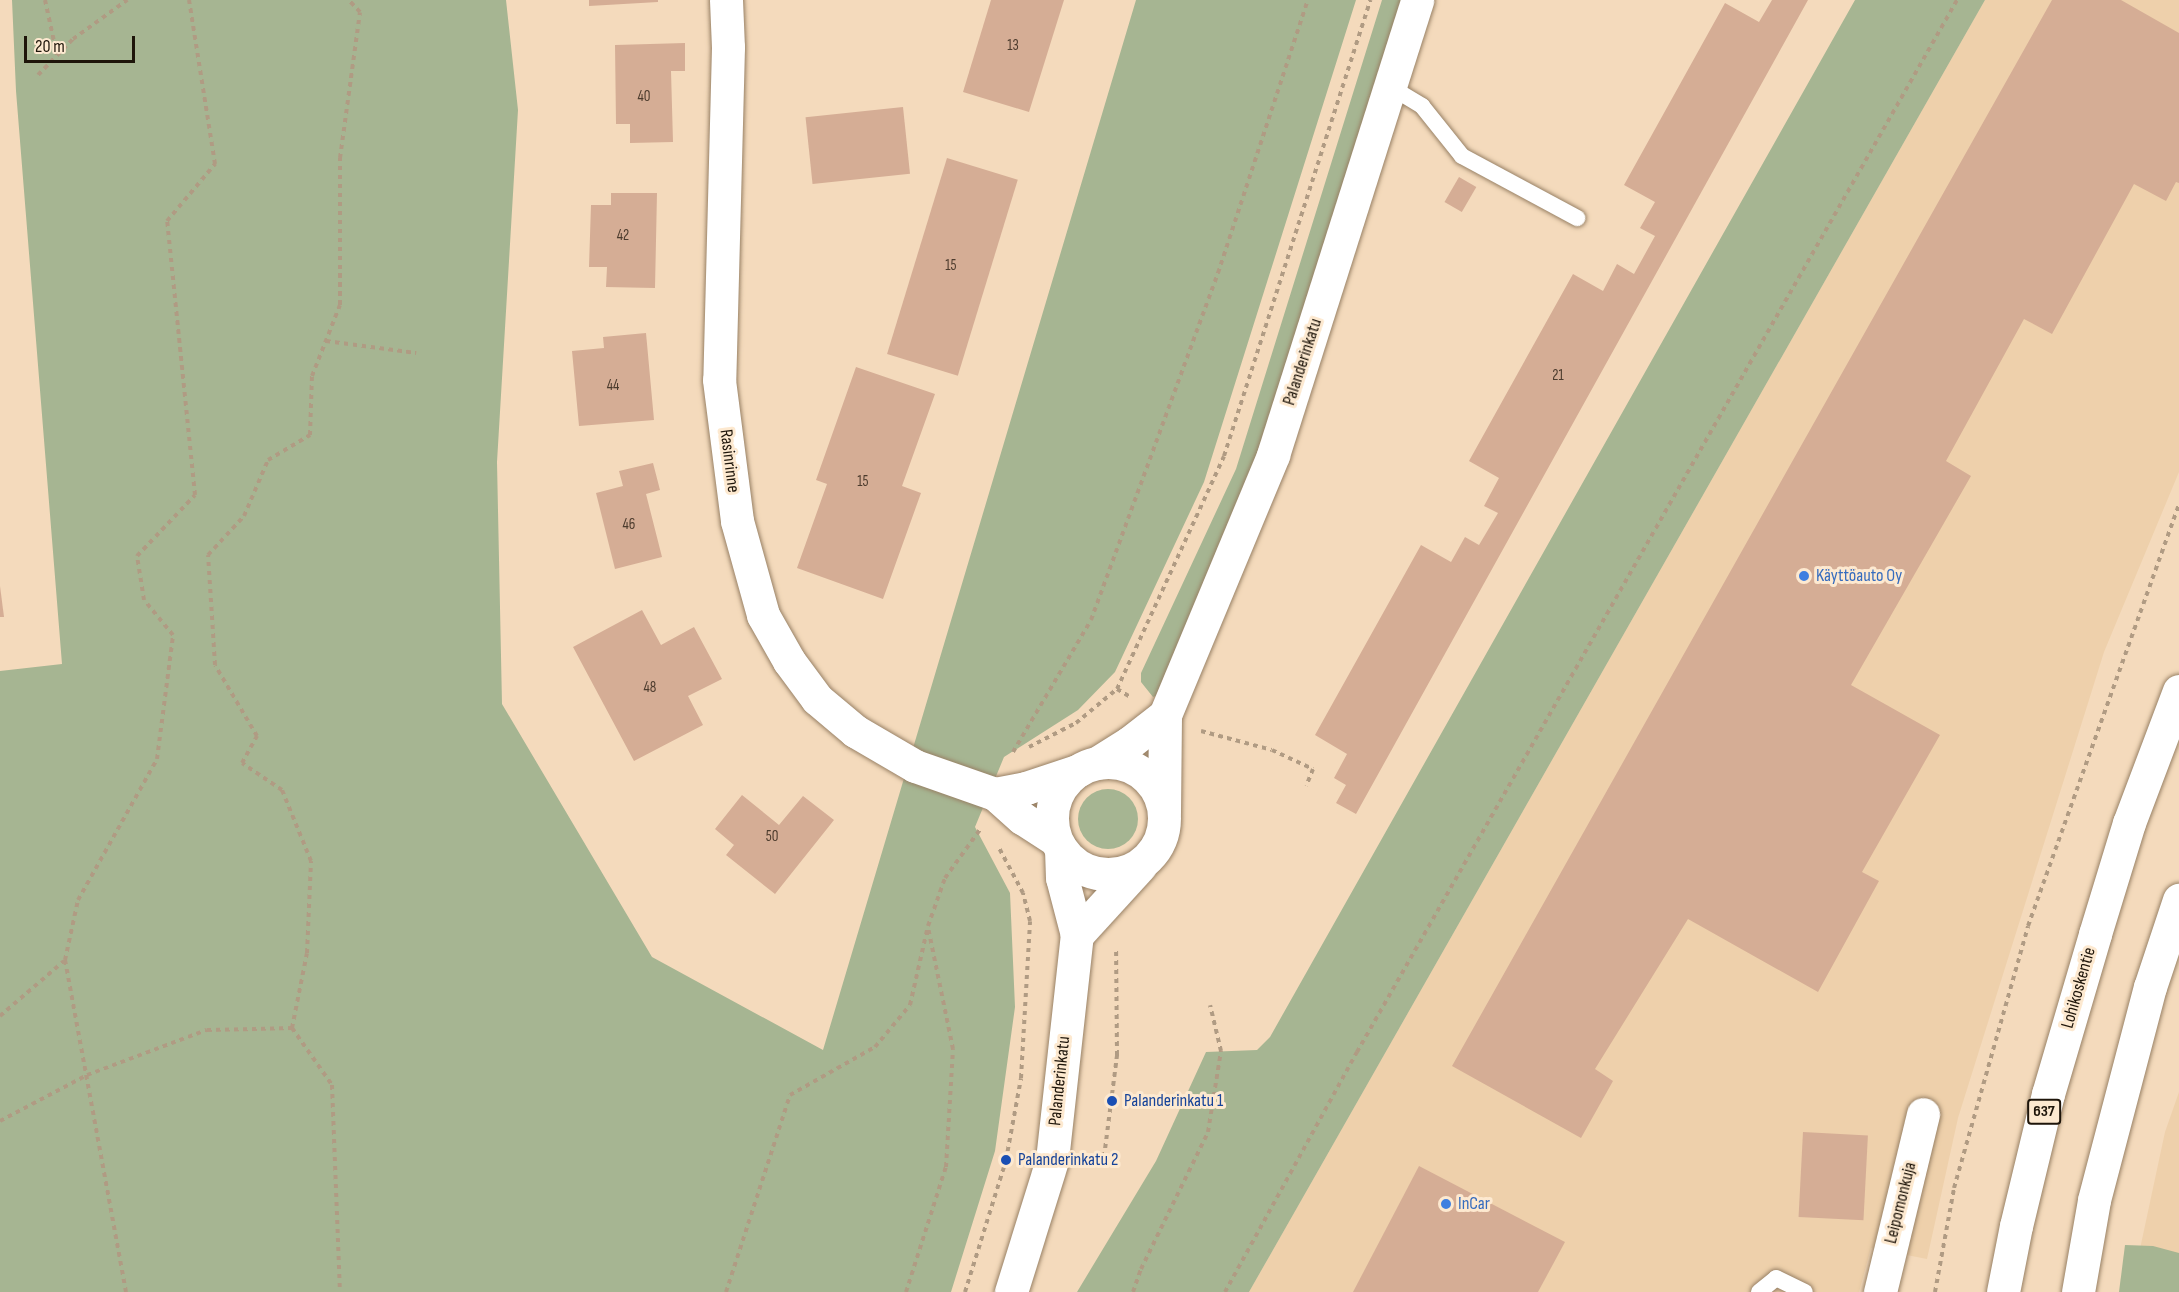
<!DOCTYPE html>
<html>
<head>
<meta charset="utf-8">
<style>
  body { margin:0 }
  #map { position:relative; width:2179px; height:1292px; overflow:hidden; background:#f4dabc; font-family:"Sofia Sans Condensed",sans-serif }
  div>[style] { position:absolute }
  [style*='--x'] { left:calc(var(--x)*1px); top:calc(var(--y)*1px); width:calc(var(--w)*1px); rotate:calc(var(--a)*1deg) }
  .built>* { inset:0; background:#eed0ab }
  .green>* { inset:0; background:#a6b592 }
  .round { border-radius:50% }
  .building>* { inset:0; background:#d5ad95; transform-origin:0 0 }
  .path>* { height:4px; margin-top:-2px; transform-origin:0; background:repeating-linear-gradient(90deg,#b09b83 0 4.5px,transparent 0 9px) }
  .roads { filter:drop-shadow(0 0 2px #988165) drop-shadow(0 0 2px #988165) }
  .lane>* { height:16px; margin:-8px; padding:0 8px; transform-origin:8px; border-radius:8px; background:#fff }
  .street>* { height:33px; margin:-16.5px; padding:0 16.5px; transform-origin:16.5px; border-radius:16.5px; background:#fff }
  .secondary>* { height:33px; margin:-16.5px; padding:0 16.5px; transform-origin:16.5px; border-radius:16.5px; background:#fff }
  .secondary>.ring { margin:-16.5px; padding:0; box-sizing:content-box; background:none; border:33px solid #fff; border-radius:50% }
  .primary>* { height:33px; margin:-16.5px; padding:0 16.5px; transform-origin:16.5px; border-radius:16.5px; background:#fff }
  .dots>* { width:16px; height:16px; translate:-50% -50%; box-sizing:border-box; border:3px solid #fde9d0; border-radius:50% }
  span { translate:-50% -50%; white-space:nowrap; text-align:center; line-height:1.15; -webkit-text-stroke:6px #fde9d0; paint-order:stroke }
  .number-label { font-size:15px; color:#4c3b2d }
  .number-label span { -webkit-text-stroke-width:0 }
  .shield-label span { padding:2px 4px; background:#fde9d0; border:2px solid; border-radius:4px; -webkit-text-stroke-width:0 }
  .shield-label { font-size:16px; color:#1e150a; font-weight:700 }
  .street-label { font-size:18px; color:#1e150a }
  .shop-label { font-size:18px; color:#366cbe }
  .left { translate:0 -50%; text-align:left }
  .transit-label { font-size:18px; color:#164399 }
  .scale { position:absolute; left:24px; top:36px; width:111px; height:27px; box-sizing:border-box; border:3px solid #1e150a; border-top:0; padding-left:8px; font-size:18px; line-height:21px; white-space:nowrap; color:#1e150a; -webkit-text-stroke:4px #fde9d0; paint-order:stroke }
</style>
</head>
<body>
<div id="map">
  <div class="built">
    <i style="clip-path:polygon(1985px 0,2179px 0,2179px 472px,2104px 652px,1958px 1118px,1927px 1259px,1871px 1248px,1859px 1292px,1249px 1292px)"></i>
    <i style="clip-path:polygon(2179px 1092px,2179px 1292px,2133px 1292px,2134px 1277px,2165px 1132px)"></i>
  </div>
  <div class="green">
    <i style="clip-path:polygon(12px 0,506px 0,518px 110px,497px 462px,502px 704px,652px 957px,823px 1050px,1136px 0,1356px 0,1204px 482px,1115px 672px,1078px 710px,1004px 757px,975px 827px,1010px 893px,1015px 1007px,995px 1151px,951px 1292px,0 1292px,0 671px,62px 664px,16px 91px)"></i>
    <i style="clip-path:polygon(1382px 0,1402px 0,1250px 480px,1156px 696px,1153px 697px,1141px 682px,1141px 673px,1236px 469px)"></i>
    <i style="clip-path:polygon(1855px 0,1985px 0,1249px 1292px,1077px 1292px,1156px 1161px,1206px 1052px,1257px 1050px,1270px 1037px)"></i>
    <i class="round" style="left:1078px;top:789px;width:60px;height:60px"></i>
    <i style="clip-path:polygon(2125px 1245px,2153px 1246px,2179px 1253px,2179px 1292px,2119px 1292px)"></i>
  </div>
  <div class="building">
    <i style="clip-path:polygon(589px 0,658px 0,658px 2px,589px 6px)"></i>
    <i style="clip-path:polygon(991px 0,1064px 0,1029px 112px,963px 92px)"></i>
    <i style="clip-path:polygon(1772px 0,1808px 0,1356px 814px,1336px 803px,1346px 785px,1334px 778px,1347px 754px,1315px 735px,1421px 545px,1451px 562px,1465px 537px,1479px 545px,1498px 513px,1484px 506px,1499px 478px,1469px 461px,1573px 274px,1603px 291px,1617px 264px,1634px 274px,1655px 236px,1640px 228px,1655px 202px,1624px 185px,1725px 3px,1759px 22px)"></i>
    <i style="clip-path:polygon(2052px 0,2121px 0,2179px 33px,2179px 183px,2176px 182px,2166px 201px,2134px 184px,2052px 334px,2024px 319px,1946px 461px,1971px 476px,1851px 685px,1940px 735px,1862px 872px,1879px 881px,1818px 992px,1688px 919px,1595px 1069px,1613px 1081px,1581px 1138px,1452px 1066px)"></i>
    <i style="clip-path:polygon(685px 43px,685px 71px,671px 71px,673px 142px,630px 143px,630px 124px,616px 124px,615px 45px)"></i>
    <i style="left:903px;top:107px;width:67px;height:98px;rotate:84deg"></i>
    <i style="left:947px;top:158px;width:74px;height:205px;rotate:17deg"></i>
    <i style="left:1459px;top:177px;width:20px;height:29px;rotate:30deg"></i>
    <i style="clip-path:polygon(611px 193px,657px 193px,655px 288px,606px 287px,607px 267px,589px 267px,591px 205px,611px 205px)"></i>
    <i style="clip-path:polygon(646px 333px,654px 420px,579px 426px,572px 351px,604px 348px,603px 337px)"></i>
    <i style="clip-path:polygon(856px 367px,935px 394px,902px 486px,921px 493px,883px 599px,797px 568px,827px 484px,816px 480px)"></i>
    <i style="clip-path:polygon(653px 463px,660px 490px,646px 494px,662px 557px,615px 569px,596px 493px,623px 486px,619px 471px)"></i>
    <i style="clip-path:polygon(0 586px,4px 617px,0 617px)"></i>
    <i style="clip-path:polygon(642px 610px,661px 645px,694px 627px,722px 679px,688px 696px,703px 725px,634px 761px,573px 647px)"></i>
    <i style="clip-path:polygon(742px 795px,779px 825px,803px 796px,834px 820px,775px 894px,726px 855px,734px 845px,715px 829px)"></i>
    <i style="left:1803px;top:1132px;width:65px;height:85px;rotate:3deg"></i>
    <i style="clip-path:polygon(1419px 1166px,1565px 1242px,1538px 1292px,1353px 1292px)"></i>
  </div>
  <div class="path">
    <i style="--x:45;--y:0;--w:56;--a:77.7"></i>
    <i style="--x:38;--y:75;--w:50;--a:-45.8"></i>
    <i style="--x:73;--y:39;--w:67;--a:-35.8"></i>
    <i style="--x:326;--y:341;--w:91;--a:7.6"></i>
    <i style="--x:1117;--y:689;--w:17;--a:31"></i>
    <i style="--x:1201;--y:731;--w:73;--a:15"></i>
    <i style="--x:1272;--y:750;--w:45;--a:24.9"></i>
    <i style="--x:1313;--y:769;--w:18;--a:112"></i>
    <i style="--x:1029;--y:747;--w:53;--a:-27.1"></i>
    <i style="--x:1076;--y:723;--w:53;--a:-39.7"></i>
    <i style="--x:1117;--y:689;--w:256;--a:-65.3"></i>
    <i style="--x:1224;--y:456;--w:479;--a:-72.2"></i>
    <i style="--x:1013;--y:752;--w:153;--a:-59.4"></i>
    <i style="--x:1091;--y:620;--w:370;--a:-69.9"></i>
    <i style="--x:1218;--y:273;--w:287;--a:-71.8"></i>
    <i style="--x:0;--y:1016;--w:84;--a:-40.7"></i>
    <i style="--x:292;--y:1028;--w:76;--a:-78.7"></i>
    <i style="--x:307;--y:953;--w:92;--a:-87.5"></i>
    <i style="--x:311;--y:861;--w:77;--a:-112.2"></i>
    <i style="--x:282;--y:790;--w:48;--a:-146"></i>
    <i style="--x:242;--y:763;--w:31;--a:-61"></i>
    <i style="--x:257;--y:736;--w:82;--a:-120.6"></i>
    <i style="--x:215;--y:665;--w:110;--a:-93.6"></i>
    <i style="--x:208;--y:555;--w:53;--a:-47.3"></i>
    <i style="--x:244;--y:516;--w:61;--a:-66.8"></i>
    <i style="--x:268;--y:460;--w:49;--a:-30.8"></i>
    <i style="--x:310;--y:435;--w:59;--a:-88.1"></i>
    <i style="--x:312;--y:376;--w:76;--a:-68.5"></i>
    <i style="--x:340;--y:305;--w:147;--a:-90"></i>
    <i style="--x:340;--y:158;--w:147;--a:-82.2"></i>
    <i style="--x:360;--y:12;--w:16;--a:-133"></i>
    <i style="--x:0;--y:1121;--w:98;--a:-27.9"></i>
    <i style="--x:87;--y:1075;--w:128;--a:-20.6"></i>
    <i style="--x:207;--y:1030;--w:85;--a:-1.3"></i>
    <i style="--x:292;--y:1028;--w:70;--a:54.9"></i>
    <i style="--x:332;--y:1085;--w:207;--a:87.8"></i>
    <i style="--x:1104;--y:1157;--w:103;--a:-82.7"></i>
    <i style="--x:1117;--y:1055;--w:108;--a:-90.5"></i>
    <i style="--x:126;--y:1292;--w:338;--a:-100.4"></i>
    <i style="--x:65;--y:960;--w:61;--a:-77.8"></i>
    <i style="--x:78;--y:900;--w:162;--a:-60.7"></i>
    <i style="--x:157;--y:759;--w:125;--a:-82.6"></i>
    <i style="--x:173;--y:635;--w:45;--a:-129.6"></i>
    <i style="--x:144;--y:600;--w:45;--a:-99"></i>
    <i style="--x:137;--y:556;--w:84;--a:-46.4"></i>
    <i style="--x:195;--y:495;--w:275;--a:-95.8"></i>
    <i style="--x:167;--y:221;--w:75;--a:-49.9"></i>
    <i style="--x:215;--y:164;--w:166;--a:-99"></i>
    <i style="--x:726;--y:1292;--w:207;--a:-72"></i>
    <i style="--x:790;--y:1095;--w:98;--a:-29.5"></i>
    <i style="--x:875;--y:1047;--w:55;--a:-50.2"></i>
    <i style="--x:910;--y:1005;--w:81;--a:-77.2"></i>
    <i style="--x:928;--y:926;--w:51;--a:-70.5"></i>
    <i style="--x:945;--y:878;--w:62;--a:-54.2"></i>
    <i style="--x:906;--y:1292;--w:131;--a:-72.3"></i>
    <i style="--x:946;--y:1167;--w:118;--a:-86.6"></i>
    <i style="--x:953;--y:1049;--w:125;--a:-101.6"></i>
    <i style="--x:965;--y:1292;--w:138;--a:-72.7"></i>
    <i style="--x:1006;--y:1160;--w:83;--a:-79.6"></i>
    <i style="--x:1021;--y:1078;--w:157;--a:-86.7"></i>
    <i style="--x:1030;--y:921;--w:29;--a:-104"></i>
    <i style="--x:1023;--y:893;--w:53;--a:-118"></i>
    <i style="--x:1133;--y:1292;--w:24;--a:-71"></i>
    <i style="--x:1141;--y:1269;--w:153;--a:-63.9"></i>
    <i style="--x:1208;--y:1132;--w:82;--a:-80.9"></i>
    <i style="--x:1221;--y:1051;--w:47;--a:-103.4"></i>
    <i style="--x:1225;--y:1292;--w:274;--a:-61.2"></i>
    <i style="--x:1357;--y:1052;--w:1211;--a:-60.3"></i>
    <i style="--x:1935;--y:1292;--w:106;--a:-79.6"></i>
    <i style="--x:1954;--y:1188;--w:272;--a:-74.2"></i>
    <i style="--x:2028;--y:926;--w:447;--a:-70.3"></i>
  </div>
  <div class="roads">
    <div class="lane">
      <i style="--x:1389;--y:86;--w:39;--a:31"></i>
      <i style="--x:1422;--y:106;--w:64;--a:51.3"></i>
      <i style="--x:1462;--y:156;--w:131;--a:28.3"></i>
      <i style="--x:1759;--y:1292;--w:22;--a:-39"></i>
      <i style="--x:1776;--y:1278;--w:32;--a:26"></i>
    </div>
    <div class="street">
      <i style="--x:726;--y:0;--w:47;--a:87.6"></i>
      <i style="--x:728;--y:47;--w:333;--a:91.5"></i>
      <i style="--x:719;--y:380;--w:142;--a:82.7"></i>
      <i style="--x:737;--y:521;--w:98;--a:74.5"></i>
      <i style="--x:763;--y:615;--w:53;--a:60.5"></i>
      <i style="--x:789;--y:661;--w:47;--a:53.6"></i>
      <i style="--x:817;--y:699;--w:50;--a:40.1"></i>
      <i style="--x:855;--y:731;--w:69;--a:30.3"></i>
      <i style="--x:915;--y:766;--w:85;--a:19.3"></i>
      <i style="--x:995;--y:794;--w:36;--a:42"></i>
      <i style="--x:1022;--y:818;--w:40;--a:32.9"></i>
      <i style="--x:995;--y:794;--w:32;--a:-11"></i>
      <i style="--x:1026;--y:788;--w:54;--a:-18.4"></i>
      <i style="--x:1880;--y:1292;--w:183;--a:-76.4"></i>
    </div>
    <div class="secondary">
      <i class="ring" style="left:1052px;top:762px;width:79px;height:79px"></i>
      <i style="--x:1097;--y:763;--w:38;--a:-32"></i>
      <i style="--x:1129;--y:743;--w:46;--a:-37.9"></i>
      <i style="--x:1164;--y:812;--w:97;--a:-89.4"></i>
      <i style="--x:1165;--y:715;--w:282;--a:-67.4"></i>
      <i style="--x:1273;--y:455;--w:477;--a:-72.4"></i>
      <i style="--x:1077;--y:935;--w:93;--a:-47.6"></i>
      <i style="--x:1011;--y:1292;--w:138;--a:-72.7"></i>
      <i style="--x:1052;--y:1160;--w:226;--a:-83.7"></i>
      <i style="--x:1077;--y:935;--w:59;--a:-104.7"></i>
      <i style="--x:1062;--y:878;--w:29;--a:-92"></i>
    </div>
    <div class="primary">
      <i style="--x:2003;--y:1292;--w:67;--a:-78.9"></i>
      <i style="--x:2016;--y:1226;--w:136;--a:-76.4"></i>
      <i style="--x:2048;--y:1094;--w:167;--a:-73.6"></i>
      <i style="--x:2095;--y:934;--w:116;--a:-73"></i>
      <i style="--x:2129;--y:823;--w:141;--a:-69.3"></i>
      <i style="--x:2078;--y:1292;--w:93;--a:-80.1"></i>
      <i style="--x:2094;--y:1200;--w:220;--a:-75.3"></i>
      <i style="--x:2150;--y:987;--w:92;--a:-71.6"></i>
    </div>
  </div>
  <div class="dots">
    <i style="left:1804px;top:576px;background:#3f7fe0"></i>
    <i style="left:1112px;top:1101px;background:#1a4fb4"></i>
    <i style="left:1006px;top:1160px;background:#1a4fb4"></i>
    <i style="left:1446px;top:1204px;background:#3f7fe0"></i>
  </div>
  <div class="number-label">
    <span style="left:1013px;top:46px">13</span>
    <span style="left:644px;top:97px">40</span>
    <span style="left:623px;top:236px">42</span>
    <span style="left:951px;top:266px">15</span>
    <span style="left:1558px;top:376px">21</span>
    <span style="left:613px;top:386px">44</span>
    <span style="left:863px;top:482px">15</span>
    <span style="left:629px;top:525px">46</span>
    <span style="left:650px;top:688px">48</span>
    <span style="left:772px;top:837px">50</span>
  </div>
  <div class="shield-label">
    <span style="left:2044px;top:1112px">637</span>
  </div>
  <div class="street-label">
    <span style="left:1303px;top:362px;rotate:-72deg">Palanderinkatu</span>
    <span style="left:729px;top:461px;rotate:83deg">Rasinrinne</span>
    <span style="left:2079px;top:988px;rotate:-74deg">Lohikoskentie</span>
    <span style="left:1060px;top:1081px;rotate:-84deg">Palanderinkatu</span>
    <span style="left:1901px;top:1203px;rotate:-76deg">Leipomonkuja</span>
  </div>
  <div class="shop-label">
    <span class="left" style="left:1816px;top:576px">Käyttöauto Oy</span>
    <span class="left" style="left:1458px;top:1204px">InCar</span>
  </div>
  <div class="transit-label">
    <span class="left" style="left:1124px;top:1101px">Palanderinkatu 1</span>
    <span class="left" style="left:1018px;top:1160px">Palanderinkatu 2</span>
  </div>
  <div class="scale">20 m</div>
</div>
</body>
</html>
